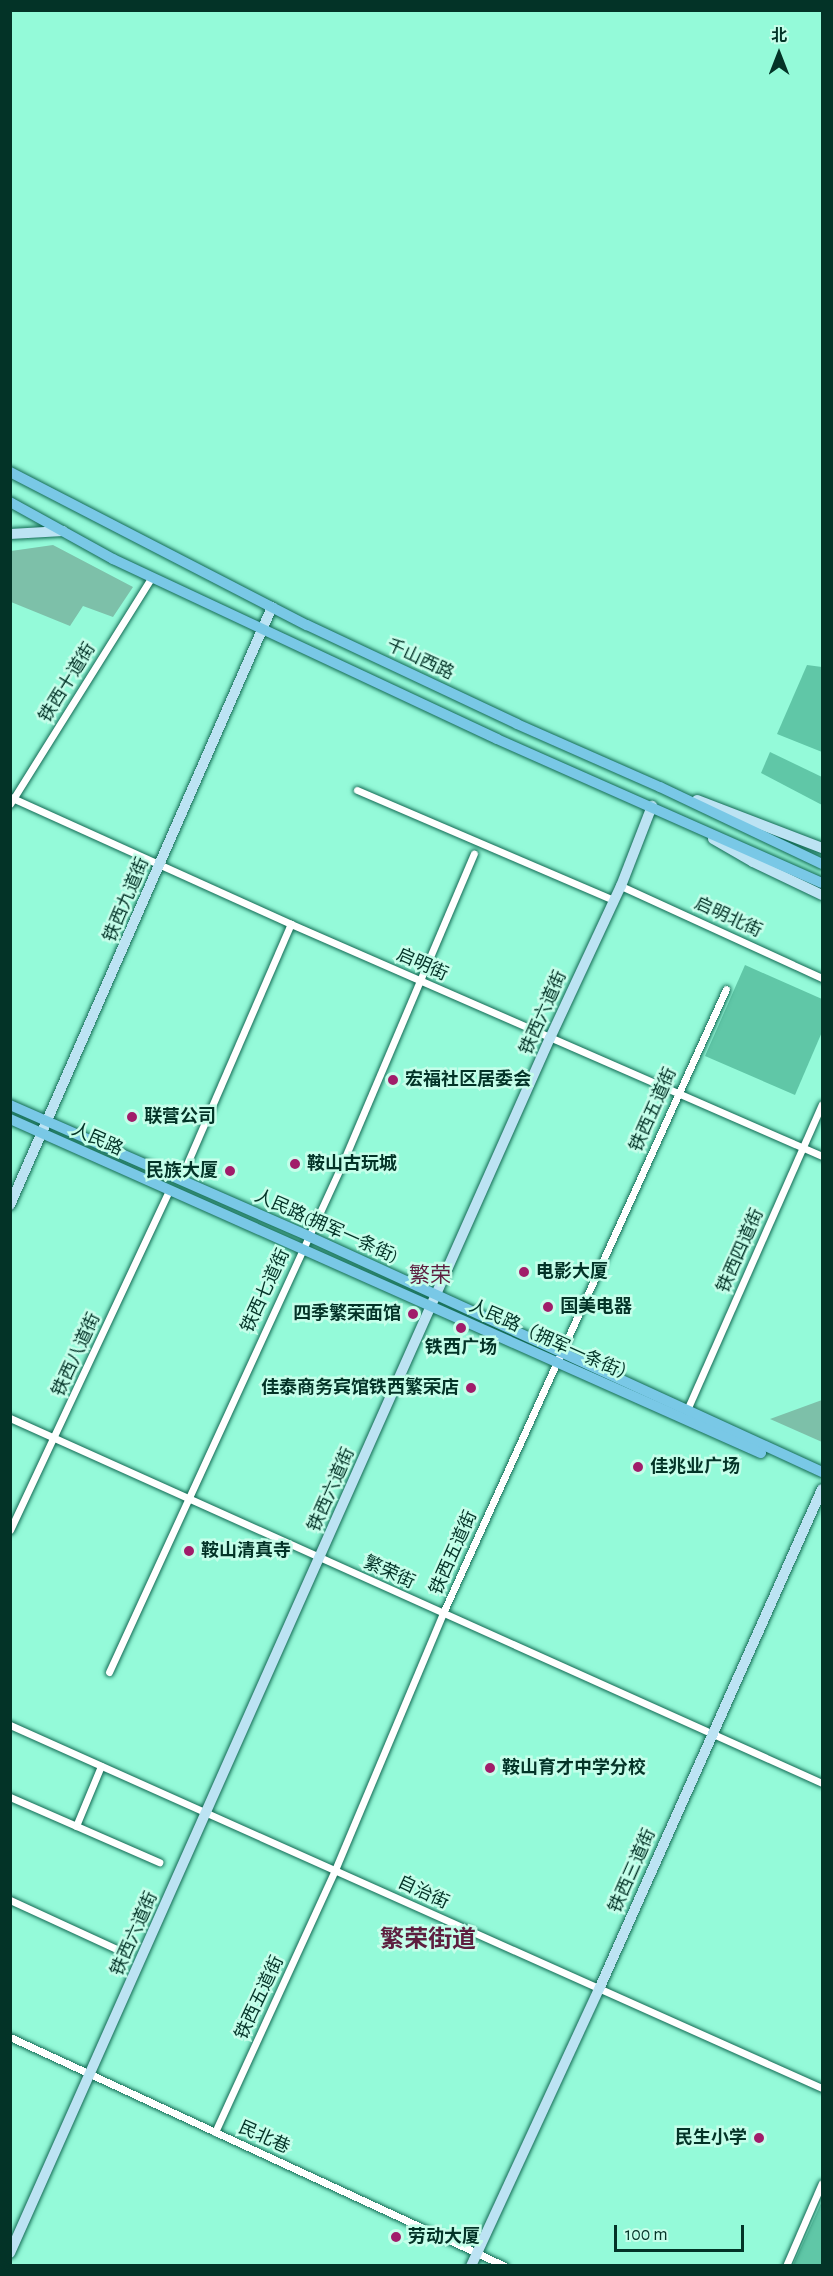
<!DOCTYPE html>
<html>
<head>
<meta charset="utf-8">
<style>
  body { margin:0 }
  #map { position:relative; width:833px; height:2276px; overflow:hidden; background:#94fad9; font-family:"Alegreya Sans","Noto Sans SC",sans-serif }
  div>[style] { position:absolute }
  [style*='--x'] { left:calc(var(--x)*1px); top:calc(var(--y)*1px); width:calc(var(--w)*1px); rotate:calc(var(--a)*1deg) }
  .green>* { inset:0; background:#7dc0a9 }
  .forest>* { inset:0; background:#60c7a7 }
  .roads { filter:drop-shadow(0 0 2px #126953) drop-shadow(0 0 2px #126953) }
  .street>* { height:7px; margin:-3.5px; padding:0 3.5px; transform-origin:3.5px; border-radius:3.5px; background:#fff }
  .secondary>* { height:10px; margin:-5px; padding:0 5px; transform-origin:5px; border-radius:5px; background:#bce3f3 }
  .primary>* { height:10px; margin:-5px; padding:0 5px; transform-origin:5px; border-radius:5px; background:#79c8e6 }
  .dots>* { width:16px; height:16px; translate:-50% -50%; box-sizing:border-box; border:3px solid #c5feea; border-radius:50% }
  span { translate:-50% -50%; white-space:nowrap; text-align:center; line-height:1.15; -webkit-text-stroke:5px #c5feea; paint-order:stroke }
  .street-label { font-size:18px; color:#033327 }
  .poi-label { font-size:18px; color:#033327; font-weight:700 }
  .left { translate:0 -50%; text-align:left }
  .right { translate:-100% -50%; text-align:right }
  .quarter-label { font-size:21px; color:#5d1e3f }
  .district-label { font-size:24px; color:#5d1e3f; font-weight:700 }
  .frame { position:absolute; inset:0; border:12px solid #033327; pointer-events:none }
  .north { position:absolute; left:749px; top:24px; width:60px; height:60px; -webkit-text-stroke:4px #c5feea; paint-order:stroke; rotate:0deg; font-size:16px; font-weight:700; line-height:24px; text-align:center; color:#033327 }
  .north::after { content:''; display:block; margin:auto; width:21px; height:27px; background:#033327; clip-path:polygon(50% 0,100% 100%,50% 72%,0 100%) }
  .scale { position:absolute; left:614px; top:2225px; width:130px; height:27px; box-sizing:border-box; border:3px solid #033327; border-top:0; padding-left:8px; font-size:18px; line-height:21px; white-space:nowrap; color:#033327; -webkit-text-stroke:4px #c5feea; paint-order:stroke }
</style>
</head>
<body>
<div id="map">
  <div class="green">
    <i style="clip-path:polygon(53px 545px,133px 587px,113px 617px,83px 606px,70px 626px,11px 602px,11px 551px)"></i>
    <i style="clip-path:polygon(822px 1400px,822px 1442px,770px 1419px)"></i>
  </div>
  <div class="forest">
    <i style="clip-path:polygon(807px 665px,822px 667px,822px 752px,777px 734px)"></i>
    <i style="clip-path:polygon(770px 752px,822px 777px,822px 805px,761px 773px)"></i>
    <i style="clip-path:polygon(745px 965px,822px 999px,822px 1032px,795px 1095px,705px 1056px)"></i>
    <i style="clip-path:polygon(822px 2201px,822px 2265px,793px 2265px)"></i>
  </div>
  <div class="roads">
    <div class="street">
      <i style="--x:357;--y:790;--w:280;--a:23.2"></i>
      <i style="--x:10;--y:797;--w:308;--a:24.3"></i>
      <i style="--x:291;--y:924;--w:579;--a:23.6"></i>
      <i style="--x:10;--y:804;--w:268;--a:-58"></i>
      <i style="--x:621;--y:886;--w:221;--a:24.6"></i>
      <i style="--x:180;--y:1180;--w:279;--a:-66.6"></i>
      <i style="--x:687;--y:1410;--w:334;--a:-66.2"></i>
      <i style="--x:10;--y:1418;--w:890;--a:24.2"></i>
      <i style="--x:10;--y:1530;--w:374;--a:-64.9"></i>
      <i style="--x:109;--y:1672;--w:561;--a:-65.35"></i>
      <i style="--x:343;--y:1162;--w:335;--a:-67"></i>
      <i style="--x:10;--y:1725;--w:889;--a:24.09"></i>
      <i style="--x:10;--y:1797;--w:163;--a:23.6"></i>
      <i style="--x:76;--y:1826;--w:65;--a:-67.4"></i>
      <i style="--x:10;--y:1900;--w:122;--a:24.7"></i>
      <i style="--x:10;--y:2037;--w:545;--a:24.83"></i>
      <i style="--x:215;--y:2132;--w:288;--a:-65.4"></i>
      <i style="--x:335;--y:1870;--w:279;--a:-67.2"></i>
      <i style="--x:443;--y:1613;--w:685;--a:-65.6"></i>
      <i style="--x:786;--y:2266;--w:90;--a:-66.6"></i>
    </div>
    <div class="secondary">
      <i style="--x:10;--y:534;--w:53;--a:-3.2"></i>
      <i style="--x:697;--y:800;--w:134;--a:21"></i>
      <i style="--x:713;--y:839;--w:46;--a:29.9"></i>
      <i style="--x:753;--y:862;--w:76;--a:25.6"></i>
      <i style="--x:10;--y:1205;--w:653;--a:-66.34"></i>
      <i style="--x:10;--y:2253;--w:1330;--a:-66.04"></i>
      <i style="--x:550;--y:1038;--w:168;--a:-65"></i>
      <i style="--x:621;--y:886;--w:86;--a:-68.8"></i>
      <i style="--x:471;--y:2266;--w:307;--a:-65.2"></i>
      <i style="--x:600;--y:1987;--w:545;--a:-65.97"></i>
    </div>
    <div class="primary">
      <i style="--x:10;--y:472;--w:334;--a:27.3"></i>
      <i style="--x:307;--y:625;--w:232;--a:25.2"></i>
      <i style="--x:517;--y:724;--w:156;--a:23.8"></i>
      <i style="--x:660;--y:787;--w:179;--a:25.4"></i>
      <i style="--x:10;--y:502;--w:118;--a:29"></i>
      <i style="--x:113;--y:559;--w:424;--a:25.1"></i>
      <i style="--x:497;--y:739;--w:355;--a:23.9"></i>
      <i style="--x:10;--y:1105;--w:326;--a:23.7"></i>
      <i style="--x:308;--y:1236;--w:566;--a:24.66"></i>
      <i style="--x:10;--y:1119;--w:822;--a:23.98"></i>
    </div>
  </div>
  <div class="dots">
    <i style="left:393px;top:1080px;background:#a11c6a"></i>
    <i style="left:132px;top:1117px;background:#a11c6a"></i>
    <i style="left:295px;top:1164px;background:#a11c6a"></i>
    <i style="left:230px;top:1171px;background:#a11c6a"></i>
    <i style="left:524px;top:1272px;background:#a11c6a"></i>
    <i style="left:548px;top:1307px;background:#a11c6a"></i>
    <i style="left:413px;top:1314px;background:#a11c6a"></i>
    <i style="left:461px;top:1328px;background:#a11c6a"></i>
    <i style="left:471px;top:1388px;background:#a11c6a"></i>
    <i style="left:638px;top:1467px;background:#a11c6a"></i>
    <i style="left:189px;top:1551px;background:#a11c6a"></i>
    <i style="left:490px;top:1768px;background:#a11c6a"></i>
    <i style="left:759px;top:2138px;background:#a11c6a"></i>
    <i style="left:396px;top:2237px;background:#a11c6a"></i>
  </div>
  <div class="street-label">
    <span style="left:420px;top:660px;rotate:25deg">千山西路</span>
    <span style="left:68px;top:683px;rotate:-58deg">铁西十道街</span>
    <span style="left:127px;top:900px;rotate:-67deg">铁西九道街</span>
    <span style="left:728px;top:918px;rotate:25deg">启明北街</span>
    <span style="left:422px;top:965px;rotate:24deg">启明街</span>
    <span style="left:544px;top:1013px;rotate:-66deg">铁西六道街</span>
    <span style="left:654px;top:1110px;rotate:-66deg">铁西五道街</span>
    <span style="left:97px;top:1140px;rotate:24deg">人民路</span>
    <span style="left:326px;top:1227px;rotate:24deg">人民路(拥军一条街)</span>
    <span style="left:741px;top:1251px;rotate:-66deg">铁西四道街</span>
    <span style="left:266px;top:1291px;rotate:-65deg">铁西七道街</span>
    <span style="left:552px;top:1342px;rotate:24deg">人民路（拥军一条街）</span>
    <span style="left:77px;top:1355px;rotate:-65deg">铁西八道街</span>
    <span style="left:332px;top:1490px;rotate:-66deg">铁西六道街</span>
    <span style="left:454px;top:1553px;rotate:-66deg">铁西五道街</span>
    <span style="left:389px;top:1573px;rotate:24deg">繁荣街</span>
    <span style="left:633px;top:1871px;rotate:-66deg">铁西三道街</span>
    <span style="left:423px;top:1893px;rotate:25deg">自治街</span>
    <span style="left:135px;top:1934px;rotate:-66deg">铁西六道街</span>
    <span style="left:260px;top:1998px;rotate:-65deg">铁西五道街</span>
    <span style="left:264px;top:2138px;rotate:24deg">民北巷</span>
  </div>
  <div class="poi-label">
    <span class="left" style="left:405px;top:1080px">宏福社区居委会</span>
    <span class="left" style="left:144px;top:1117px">联营公司</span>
    <span class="left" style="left:307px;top:1164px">鞍山古玩城</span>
    <span class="right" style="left:218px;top:1171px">民族大厦</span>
    <span class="left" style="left:536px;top:1272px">电影大厦</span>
    <span class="left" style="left:560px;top:1307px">国美电器</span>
    <span class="right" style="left:401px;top:1314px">四季繁荣面馆</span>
    <span style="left:461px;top:1348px">铁西广场</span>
    <span class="right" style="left:459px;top:1388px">佳泰商务宾馆铁西繁荣店</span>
    <span class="left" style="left:650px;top:1467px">佳兆业广场</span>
    <span class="left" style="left:201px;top:1551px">鞍山清真寺</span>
    <span class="left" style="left:502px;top:1768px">鞍山育才中学分校</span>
    <span class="right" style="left:747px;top:2138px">民生小学</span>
    <span class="left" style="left:408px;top:2237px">劳动大厦</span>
  </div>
  <div class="quarter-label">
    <span style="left:430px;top:1276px">繁荣</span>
  </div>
  <div class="district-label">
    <span style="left:428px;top:1941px">繁荣街道</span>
  </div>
  <div class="frame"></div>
  <div class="north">北</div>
  <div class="scale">100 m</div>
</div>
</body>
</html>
